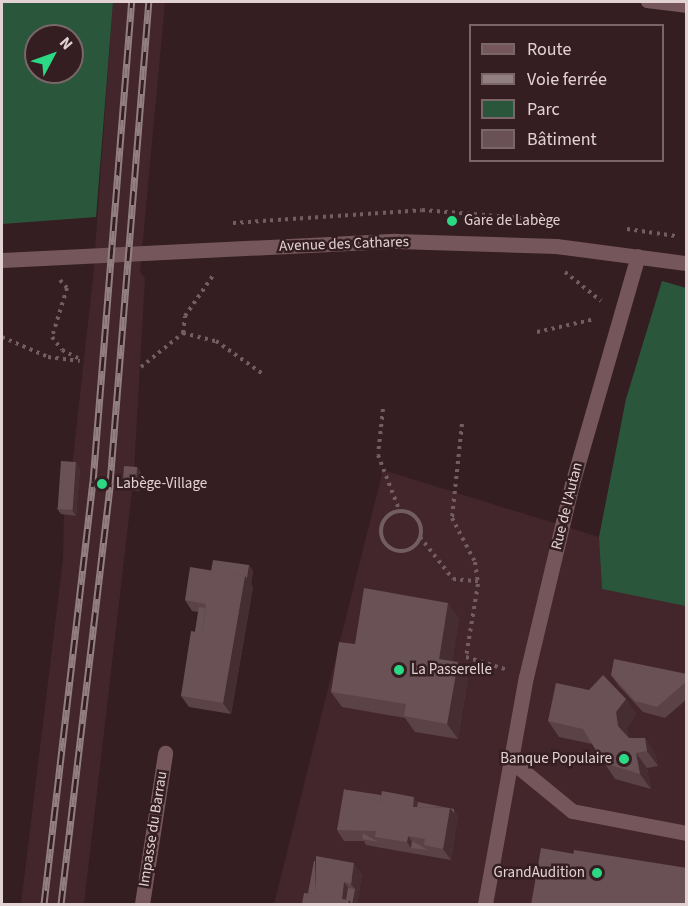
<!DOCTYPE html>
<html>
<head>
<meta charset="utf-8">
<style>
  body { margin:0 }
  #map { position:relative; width:688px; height:906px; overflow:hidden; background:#341e21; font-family:"Source Sans 3",sans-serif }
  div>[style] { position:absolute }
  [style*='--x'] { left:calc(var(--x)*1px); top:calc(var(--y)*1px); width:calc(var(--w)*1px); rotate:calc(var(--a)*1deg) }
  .built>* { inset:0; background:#43262b }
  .green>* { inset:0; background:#2a573c }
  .path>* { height:4px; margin-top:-2px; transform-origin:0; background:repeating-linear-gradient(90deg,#725e61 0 3px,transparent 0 7.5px) }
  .path>.ring { margin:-2px; padding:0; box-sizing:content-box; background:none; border:4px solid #725e61; border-radius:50% }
  .service>* { height:12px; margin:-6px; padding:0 6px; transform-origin:6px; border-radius:6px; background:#75575b }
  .minor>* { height:15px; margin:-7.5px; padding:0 7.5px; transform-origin:7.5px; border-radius:7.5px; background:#75575b }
  .rail>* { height:7px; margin-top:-3.5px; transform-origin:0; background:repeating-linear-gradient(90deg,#341e21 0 14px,#927f82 0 28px); box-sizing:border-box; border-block:2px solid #927f82 }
  .wall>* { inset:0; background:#5a4246 }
  .shaded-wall>* { inset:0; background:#452d31 }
  .building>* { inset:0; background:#695155; transform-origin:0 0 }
  .dots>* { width:16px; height:16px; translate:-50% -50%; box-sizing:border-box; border:3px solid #341e21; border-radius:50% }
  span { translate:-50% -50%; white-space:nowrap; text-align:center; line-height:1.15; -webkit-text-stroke:5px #341e21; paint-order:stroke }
  .poi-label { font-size:15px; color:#e2d2d4 }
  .left { translate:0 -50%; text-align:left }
  .right { translate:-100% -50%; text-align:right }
  .street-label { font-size:15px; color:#e2d2d4 }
  .frame { position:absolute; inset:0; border:3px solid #e2d2d4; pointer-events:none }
  .legend { position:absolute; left:469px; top:24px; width:195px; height:138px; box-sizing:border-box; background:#341e21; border:2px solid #7a6669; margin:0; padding:8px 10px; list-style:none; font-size:18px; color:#e2d2d4 }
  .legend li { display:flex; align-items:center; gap:12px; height:30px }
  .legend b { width:30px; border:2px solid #7a6669 }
  .north { position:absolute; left:24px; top:24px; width:60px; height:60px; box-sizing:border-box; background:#341e21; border:2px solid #7a6669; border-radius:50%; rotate:49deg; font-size:16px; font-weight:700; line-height:24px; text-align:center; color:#e2d2d4 }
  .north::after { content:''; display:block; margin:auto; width:21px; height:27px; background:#2bd884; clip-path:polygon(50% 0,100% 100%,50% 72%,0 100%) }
</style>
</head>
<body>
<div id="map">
  <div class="built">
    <i style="clip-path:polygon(113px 2px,165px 2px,140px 272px,145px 278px,134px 471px,141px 473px,139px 491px,132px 491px,84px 904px,21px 904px,63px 559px,65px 467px,72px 467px,93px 278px)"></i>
    <i style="clip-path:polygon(383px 470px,599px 537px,602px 589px,686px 604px,686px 904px,274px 904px)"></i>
  </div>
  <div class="green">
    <i style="clip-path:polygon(evenodd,2px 2px,113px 2px,96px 217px,2px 224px,2px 2px,36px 36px,72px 36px,72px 72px,36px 72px,36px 36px)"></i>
    <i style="clip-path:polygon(662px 281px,686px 288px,686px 606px,602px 589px,599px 537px,626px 399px)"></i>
  </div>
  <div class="path">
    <i style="--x:233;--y:223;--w:189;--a:-3.9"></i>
    <i style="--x:422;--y:210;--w:111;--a:4.6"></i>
    <i style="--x:627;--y:229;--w:49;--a:8.1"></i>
    <i style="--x:565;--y:272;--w:46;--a:38.9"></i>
    <i style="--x:60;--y:280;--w:11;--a:49"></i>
    <i style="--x:67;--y:288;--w:51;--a:107"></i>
    <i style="--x:52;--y:337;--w:16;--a:52"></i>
    <i style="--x:62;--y:350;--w:22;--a:27"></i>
    <i style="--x:537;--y:332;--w:59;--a:-12.6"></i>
    <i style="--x:183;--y:333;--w:17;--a:-83"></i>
    <i style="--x:185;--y:316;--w:51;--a:-55.4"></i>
    <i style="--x:2;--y:337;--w:50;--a:23.5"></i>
    <i style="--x:48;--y:357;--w:32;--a:7"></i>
    <i style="--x:141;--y:367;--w:54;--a:-39"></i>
    <i style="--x:183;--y:333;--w:34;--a:14"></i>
    <i style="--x:216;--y:341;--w:57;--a:35.1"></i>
    <i style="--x:383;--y:409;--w:46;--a:96.2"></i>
    <i style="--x:378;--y:455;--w:61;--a:68.9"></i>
    <i style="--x:462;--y:424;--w:95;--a:96.1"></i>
    <i style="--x:452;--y:518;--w:50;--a:62.4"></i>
    <i style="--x:475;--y:562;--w:22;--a:82"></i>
    <i style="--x:478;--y:584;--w:74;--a:99.3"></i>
    <i style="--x:466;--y:657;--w:41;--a:17.1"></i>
    <i class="ring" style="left:381px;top:511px;width:36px;height:36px"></i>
    <i style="--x:420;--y:537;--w:53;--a:51.8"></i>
    <i style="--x:453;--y:579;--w:25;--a:5"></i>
  </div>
  <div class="service">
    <i style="--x:647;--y:2;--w:39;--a:7"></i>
  </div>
  <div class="minor">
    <i style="--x:2;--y:260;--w:394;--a:-2.8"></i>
    <i style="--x:396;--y:241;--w:160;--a:1.8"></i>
    <i style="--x:556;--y:246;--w:131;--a:7.5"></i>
    <i style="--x:510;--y:760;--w:80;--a:39.4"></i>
    <i style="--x:572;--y:811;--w:116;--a:10.9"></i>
    <i style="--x:142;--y:904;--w:153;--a:-81.3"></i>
    <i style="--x:485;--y:904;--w:231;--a:-79.8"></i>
    <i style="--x:526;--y:677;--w:198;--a:-76.6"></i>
    <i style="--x:572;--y:484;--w:237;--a:-73.9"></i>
  </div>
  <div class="rail">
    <i style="--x:44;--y:904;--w:425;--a:-83.4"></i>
    <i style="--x:93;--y:482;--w:482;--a:-85.4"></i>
    <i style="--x:61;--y:904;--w:423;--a:-83.3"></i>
    <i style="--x:110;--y:484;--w:484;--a:-85.4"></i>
  </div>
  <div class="wall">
    <i style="clip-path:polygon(137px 467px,141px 473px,139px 491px,126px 490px,122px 484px)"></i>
    <i style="clip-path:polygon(80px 468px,76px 516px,61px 514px,57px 509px)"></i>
    <i style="clip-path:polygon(249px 565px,253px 571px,251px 584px,253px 587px,231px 714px,189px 707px,181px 696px,195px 632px,198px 612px,192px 611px,185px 600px,211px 571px)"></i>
    <i style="clip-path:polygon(459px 618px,452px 661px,468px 677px,458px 739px,415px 732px,405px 718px,342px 707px,331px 692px,355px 644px)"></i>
    <i style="clip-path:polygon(687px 674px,687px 699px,665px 718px,643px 712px,619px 686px,611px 675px)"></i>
    <i style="clip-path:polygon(626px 699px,636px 714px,627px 728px,628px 737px,629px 738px,645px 738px,655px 754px,658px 766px,647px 768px,651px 789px,615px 779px,592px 744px,559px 737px,548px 721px)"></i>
    <i style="clip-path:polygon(348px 791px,418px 802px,458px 814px,451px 860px,382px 848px,378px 842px,382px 848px,366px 845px,364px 841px,344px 841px,337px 830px)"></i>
    <i style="clip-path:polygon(362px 874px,357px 904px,302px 904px,308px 893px)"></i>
  </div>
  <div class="shaded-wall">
    <i style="clip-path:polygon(76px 462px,80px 468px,76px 516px,72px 510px)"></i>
    <i style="clip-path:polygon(137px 467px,141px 473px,139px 491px,135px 486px)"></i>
    <i style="clip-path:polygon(249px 565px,253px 571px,251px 584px,253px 587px,231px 714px,223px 703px,245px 576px)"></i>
    <i style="clip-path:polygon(448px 603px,459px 618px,450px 674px,439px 659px)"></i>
    <i style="clip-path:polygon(458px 662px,468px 677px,458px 739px,447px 724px)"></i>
    <i style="clip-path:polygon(626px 699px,636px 714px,627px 728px,628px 741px,618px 726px,616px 712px)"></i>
    <i style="clip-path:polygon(645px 738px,655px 754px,658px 766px,647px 751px)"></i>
    <i style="clip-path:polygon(636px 753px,647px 768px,651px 789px,640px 774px)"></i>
    <i style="clip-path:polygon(414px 797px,422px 808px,413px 807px)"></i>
    <i style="clip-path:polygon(450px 808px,454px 809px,458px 814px,451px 860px,443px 849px)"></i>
    <i style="clip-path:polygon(408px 836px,416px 847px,411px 848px,407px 842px)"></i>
    <i style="clip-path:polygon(354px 863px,362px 874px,357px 904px,352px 904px,355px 889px,351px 884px)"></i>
    <i style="clip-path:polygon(344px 882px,352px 893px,352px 904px,346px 904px,342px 899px)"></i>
  </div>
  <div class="building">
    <i style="left:61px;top:461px;width:15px;height:48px;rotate:4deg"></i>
    <i style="left:124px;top:466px;width:13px;height:18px;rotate:4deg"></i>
    <i style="clip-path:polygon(213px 560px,249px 565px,247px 578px,245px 576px,211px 571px)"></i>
    <i style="clip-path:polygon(190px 567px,245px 576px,223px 703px,181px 696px,191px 631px,202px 633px,206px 604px,185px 600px)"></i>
    <i style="clip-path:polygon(364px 588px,448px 603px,439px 659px,458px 662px,447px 724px,404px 716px,406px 704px,331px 692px,339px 642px,355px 644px)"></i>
    <i style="clip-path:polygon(199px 607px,205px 608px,202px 633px,195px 632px)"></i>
    <i style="clip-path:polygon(614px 659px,687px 674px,687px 681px,657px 707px,635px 701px,611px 675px)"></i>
    <i style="clip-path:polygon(603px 675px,626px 699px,616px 712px,618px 726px,629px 738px,645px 738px,647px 751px,636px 753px,640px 774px,604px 763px,583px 729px,548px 721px,556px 683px,589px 690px)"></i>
    <i style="clip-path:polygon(344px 789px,380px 801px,382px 791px,414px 797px,413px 807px,450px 808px,443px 849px,424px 845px,425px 839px,408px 836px,407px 842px,375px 837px,376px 831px,337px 830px)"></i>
    <i style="clip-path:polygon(348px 790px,381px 795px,380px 801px,348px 791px)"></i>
    <i style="clip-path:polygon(418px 802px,454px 809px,454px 813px,450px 808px,417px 807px)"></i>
    <i style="clip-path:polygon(363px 833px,378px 842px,362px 839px)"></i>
    <i style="clip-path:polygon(412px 841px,428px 850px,411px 848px)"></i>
    <i style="left:541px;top:848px;width:34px;height:57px;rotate:10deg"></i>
    <i style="clip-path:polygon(574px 850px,687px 868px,687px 904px,565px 904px)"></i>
    <i style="clip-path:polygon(316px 856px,354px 863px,351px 884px,344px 882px,342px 899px,349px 900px,348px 904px,302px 904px,304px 893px,315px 894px)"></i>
    <i style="clip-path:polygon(314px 861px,315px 861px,315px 894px,308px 893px)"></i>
    <i style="clip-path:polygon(348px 888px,355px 889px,352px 904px,349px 900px,346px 900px)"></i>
  </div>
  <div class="dots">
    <i style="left:452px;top:221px;background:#2bd884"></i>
    <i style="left:102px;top:484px;background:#2bd884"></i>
    <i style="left:399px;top:670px;background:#2bd884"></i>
    <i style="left:624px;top:759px;background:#2bd884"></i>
    <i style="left:597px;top:873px;background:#2bd884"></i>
  </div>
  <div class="poi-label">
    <span class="left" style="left:464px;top:221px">Gare de Labège</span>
    <span class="left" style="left:116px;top:484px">Labège-Village</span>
    <span class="left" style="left:411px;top:670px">La Passerelle</span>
    <span class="right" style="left:612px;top:759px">Banque Populaire</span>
    <span class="right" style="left:585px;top:873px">GrandAudition</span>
  </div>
  <div class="street-label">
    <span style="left:344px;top:244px;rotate:-2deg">Avenue des Cathares</span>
    <span style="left:567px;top:506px;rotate:-76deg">Rue de l'Autan</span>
    <span style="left:153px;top:829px;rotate:-81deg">Impasse du Barrau</span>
  </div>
  <div class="frame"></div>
  <ul class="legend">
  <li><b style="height:8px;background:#75575b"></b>Route</li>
  <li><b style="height:8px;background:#927f82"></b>Voie ferrée</li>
  <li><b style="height:16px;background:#2a573c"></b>Parc</li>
  <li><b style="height:16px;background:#695155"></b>Bâtiment</li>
  </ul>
  <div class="north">N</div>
</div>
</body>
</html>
